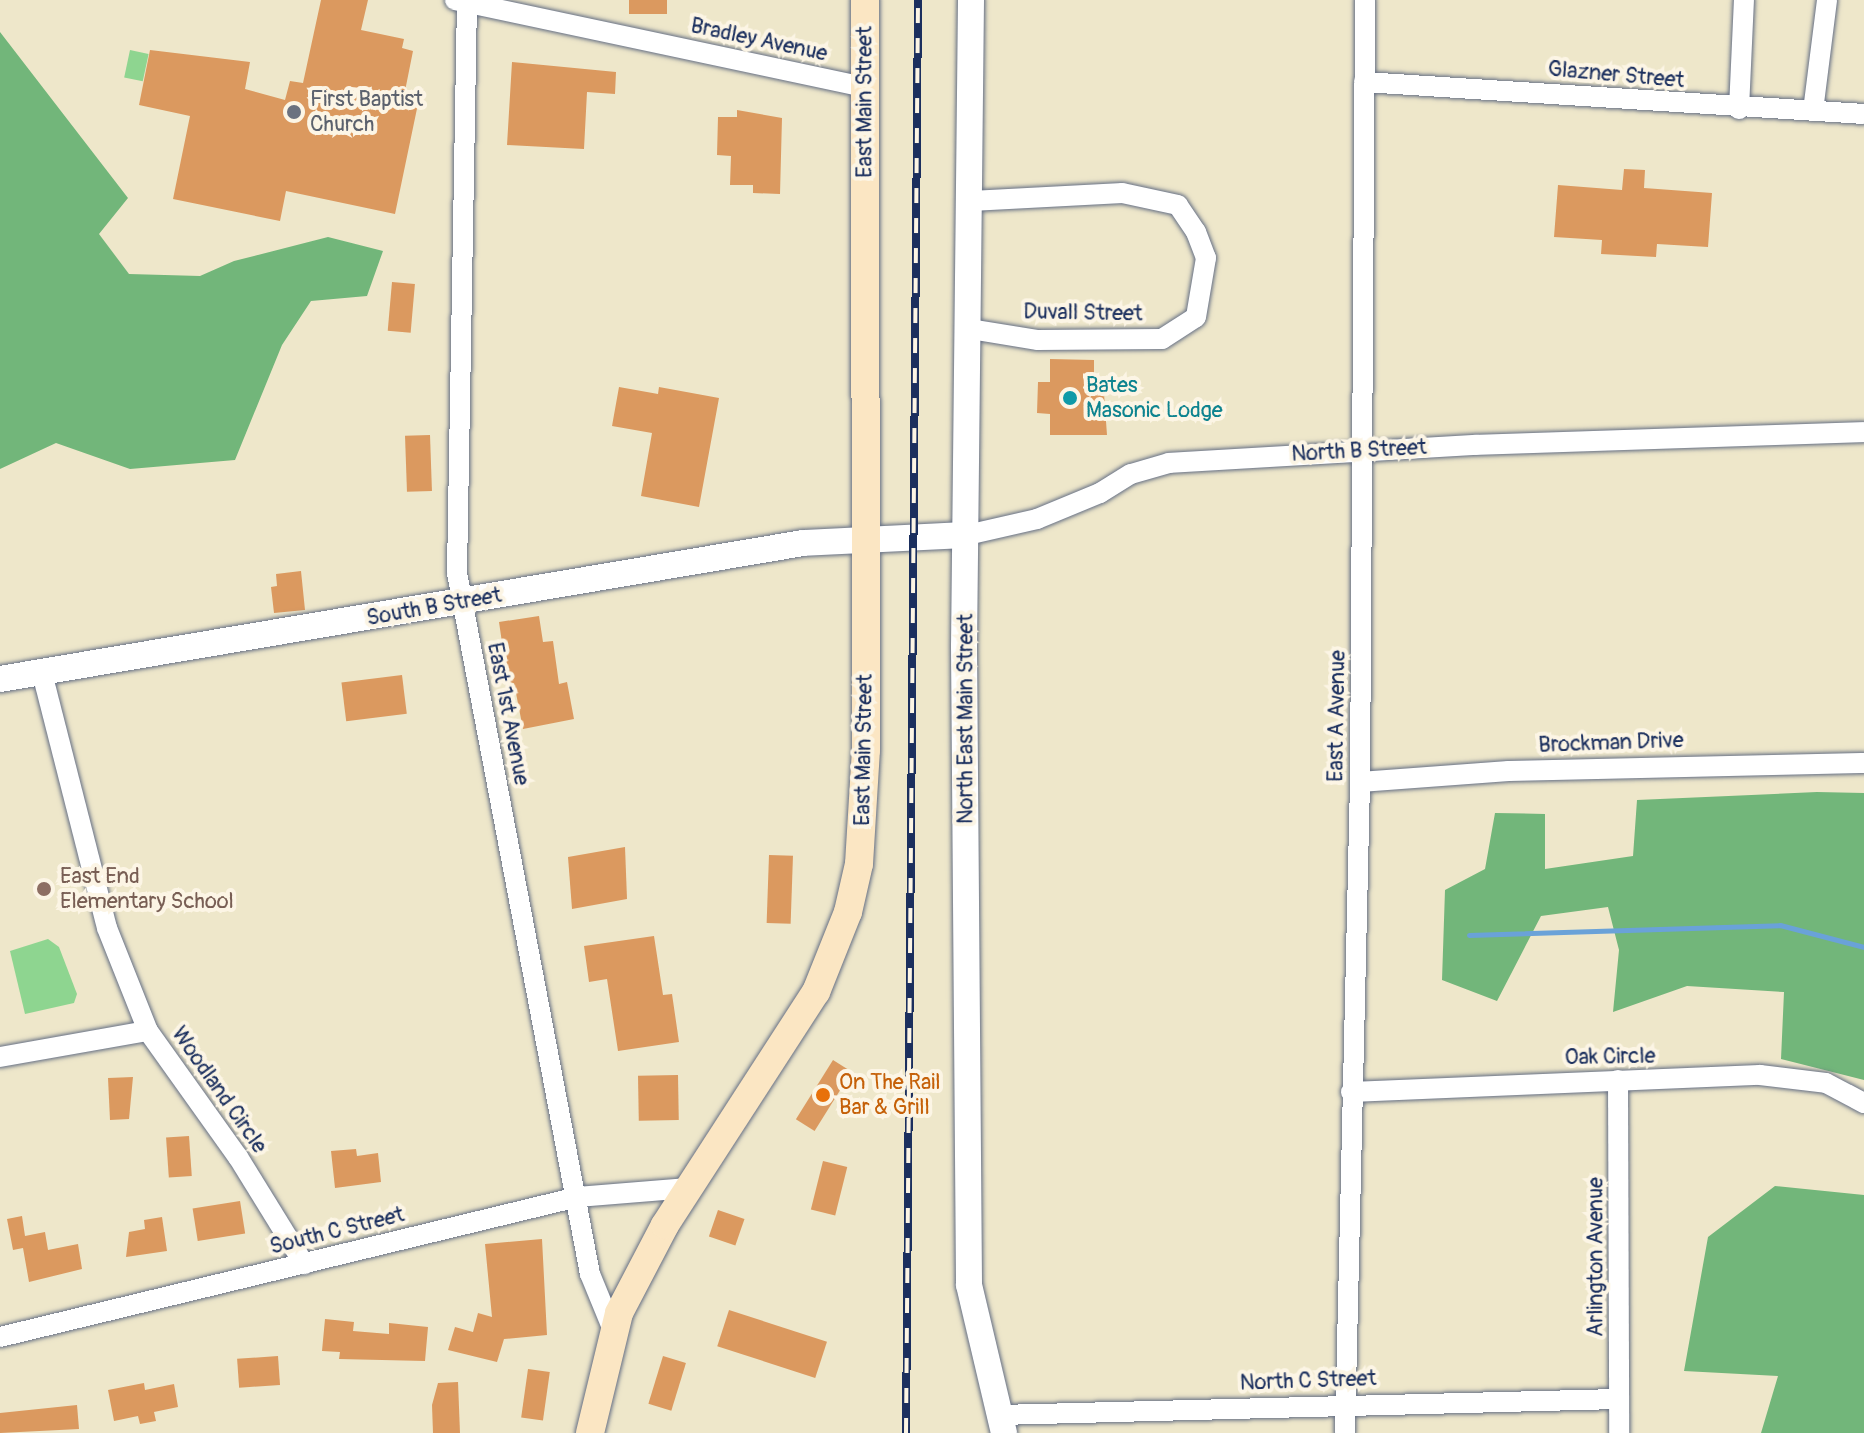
<!DOCTYPE html>
<html>
<head>
<meta charset="utf-8">
<style>
  body { margin:0 }
  #map { position:relative; width:1864px; height:1433px; overflow:hidden; background:#eee7ca; font-family:Pangolin,sans-serif }
  div>[style] { position:absolute }
  [style*='--x'] { left:calc(var(--x)*1px); top:calc(var(--y)*1px); width:calc(var(--w)*1px); rotate:calc(var(--a)*1deg) }
  .green>* { inset:0; background:#8ed590; transform-origin:0 0 }
  .forest>* { inset:0; background:#72b67a }
  .stream>* { height:5px; margin:-2.5px; padding:0 2.5px; transform-origin:2.5px; border-radius:2.5px; background:#6aa2d8 }
  .building>* { inset:0; background:#db995f; transform-origin:0 0 }
  .roads { filter:drop-shadow(0 0 2px #656f84) drop-shadow(0 0 2px #656f84) }
  .minor>* { height:20px; margin:-10px; padding:0 10px; transform-origin:10px; border-radius:10px; background:#fff }
  .tertiary>* { height:26px; margin:-13px; padding:0 13px; transform-origin:13px; border-radius:13px; background:#fff }
  .secondary>* { height:28px; margin:-14px; padding:0 14px; transform-origin:14px; border-radius:14px; background:#fbe6c3 }
  .rail>* { height:8px; margin-top:-4px; transform-origin:0; background:repeating-linear-gradient(90deg,#fcf5e5 0 15px,#1b2f5e 0 30px); box-sizing:border-box; border-block:2px solid #1b2f5e }
  .dots>* { width:22px; height:22px; translate:-50% -50%; box-sizing:border-box; border:4px solid #fcf5e5; border-radius:50% }
  span { translate:-50% -50%; white-space:nowrap; text-align:center; line-height:1.15; -webkit-text-stroke:8px #fcf5e5; paint-order:stroke }
  .street-label { font-size:22px; color:#1b2f5e }
  .worship-label { font-size:22px; color:#5b616d }
  .left { translate:0 -50%; text-align:left }
  .culture-label { font-size:22px; color:#0d838f }
  .education-label { font-size:22px; color:#785e54 }
  .food-label { font-size:22px; color:#c56008 }
</style>
</head>
<body>
<div id="map">
  <div class="green">
    <i style="left:130px;top:50px;width:19px;height:28px;rotate:12deg"></i>
    <i style="clip-path:polygon(48px 939px,59px 947px,77px 994px,74px 1003px,25px 1014px,10px 951px)"></i>
  </div>
  <div class="forest">
    <i style="clip-path:polygon(0 32px,128px 198px,99px 234px,129px 274px,200px 276px,234px 261px,328px 237px,383px 251px,367px 296px,311px 301px,282px 345px,235px 460px,130px 469px,56px 443px,0 469px)"></i>
    <i style="clip-path:polygon(1817px 792px,1864px 793px,1864px 1080px,1781px 1059px,1784px 992px,1687px 986px,1613px 1012px,1619px 950px,1608px 907px,1541px 916px,1497px 1001px,1442px 980px,1445px 890px,1485px 869px,1495px 813px,1545px 814px,1545px 869px,1633px 856px,1637px 800px)"></i>
    <i style="clip-path:polygon(1775px 1186px,1864px 1195px,1864px 1433px,1761px 1433px,1778px 1376px,1684px 1371px,1708px 1237px)"></i>
  </div>
  <div class="stream">
    <i style="--x:1469;--y:935;--w:311;--a:-1.8"></i>
    <i style="--x:1780;--y:925;--w:87;--a:14.7"></i>
  </div>
  <div class="building">
    <i style="clip-path:polygon(321px 0,368px 0,361px 30px,404px 39px,402px 48px,413px 51px,404px 96px,419px 99px,395px 214px,286px 191px,280px 221px,173px 199px,190px 116px,139px 105px,150px 50px,250px 62px,245px 89px,285px 100px,290px 81px,303px 83px)"></i>
    <i style="left:629px;top:0;width:38px;height:14px"></i>
    <i style="clip-path:polygon(512px 62px,616px 72px,615px 94px,587px 92px,584px 149px,507px 145px)"></i>
    <i style="clip-path:polygon(737px 110px,782px 118px,780px 194px,753px 193px,753px 185px,730px 185px,731px 156px,717px 155px,718px 117px,737px 117px)"></i>
    <i style="clip-path:polygon(1624px 169px,1645px 170px,1644px 188px,1712px 193px,1708px 247px,1657px 244px,1656px 257px,1601px 254px,1602px 240px,1554px 237px,1558px 185px,1622px 190px)"></i>
    <i style="left:392px;top:282px;width:23px;height:49px;rotate:5deg"></i>
    <i style="clip-path:polygon(1050px 359px,1094px 360px,1094px 380px,1103px 380px,1107px 435px,1050px 435px,1050px 414px,1037px 413px,1038px 382px,1050px 382px)"></i>
    <i style="clip-path:polygon(619px 387px,658px 394px,659px 387px,719px 398px,699px 507px,641px 496px,652px 433px,612px 426px)"></i>
    <i style="left:430px;top:435px;width:56px;height:25px;rotate:88deg"></i>
    <i style="clip-path:polygon(301px 571px,305px 610px,274px 613px,271px 587px,277px 586px,276px 574px)"></i>
    <i style="clip-path:polygon(539px 616px,543px 642px,553px 641px,559px 684px,567px 682px,574px 719px,523px 729px,514px 683px,508px 684px,499px 622px)"></i>
    <i style="left:402px;top:675px;width:39px;height:61px;rotate:83deg"></i>
    <i style="clip-path:polygon(625px 847px,627px 899px,572px 909px,568px 857px)"></i>
    <i style="left:769px;top:855px;width:24px;height:68px;rotate:2deg"></i>
    <i style="clip-path:polygon(654px 936px,663px 995px,672px 994px,679px 1042px,618px 1051px,607px 979px,589px 982px,584px 946px)"></i>
    <i style="left:833px;top:1060px;width:22px;height:70px;rotate:32deg"></i>
    <i style="left:678px;top:1075px;width:45px;height:40px;rotate:89deg"></i>
    <i style="clip-path:polygon(133px 1077px,129px 1119px,110px 1120px,108px 1078px)"></i>
    <i style="left:189px;top:1136px;width:40px;height:23px;rotate:86deg"></i>
    <i style="clip-path:polygon(356px 1149px,357px 1156px,378px 1153px,381px 1182px,335px 1188px,331px 1151px)"></i>
    <i style="left:823px;top:1161px;width:25px;height:50px;rotate:14deg"></i>
    <i style="left:240px;top:1201px;width:33px;height:48px;rotate:81deg"></i>
    <i style="left:718px;top:1210px;width:28px;height:28px;rotate:19deg"></i>
    <i style="clip-path:polygon(22px 1216px,25px 1236px,45px 1232px,48px 1250px,78px 1244px,82px 1269px,29px 1282px,23px 1248px,13px 1250px,7px 1219px)"></i>
    <i style="clip-path:polygon(162px 1217px,167px 1251px,126px 1257px,129px 1232px,145px 1229px,144px 1220px)"></i>
    <i style="clip-path:polygon(542px 1239px,547px 1335px,504px 1339px,497px 1362px,448px 1350px,455px 1327px,473px 1332px,478px 1313px,492px 1317px,485px 1244px)"></i>
    <i style="left:729px;top:1310px;width:103px;height:38px;rotate:18deg"></i>
    <i style="clip-path:polygon(325px 1319px,354px 1322px,353px 1331px,389px 1334px,389px 1323px,428px 1327px,425px 1361px,339px 1359px,340px 1352px,322px 1351px)"></i>
    <i style="left:278px;top:1356px;width:29px;height:41px;rotate:86deg"></i>
    <i style="left:663px;top:1356px;width:24px;height:50px;rotate:17deg"></i>
    <i style="left:528px;top:1369px;width:22px;height:49px;rotate:8deg"></i>
    <i style="clip-path:polygon(458px 1382px,460px 1433px,433px 1433px,432px 1405px,438px 1383px)"></i>
    <i style="clip-path:polygon(144px 1383px,145px 1390px,174px 1384px,178px 1407px,154px 1412px,156px 1421px,140px 1424px,138px 1416px,114px 1421px,108px 1390px)"></i>
    <i style="clip-path:polygon(77px 1405px,79px 1429px,0 1433px,0 1413px)"></i>
  </div>
  <div class="roads">
    <div class="minor">
      <i style="--x:455;--y:0;--w:419;--a:12"></i>
      <i style="--x:467;--y:0;--w:573;--a:91"></i>
      <i style="--x:457;--y:573;--w:714;--a:79.26"></i>
      <i style="--x:590;--y:1274;--w:61;--a:67.7"></i>
      <i style="--x:1364;--y:82;--w:501;--a:3.66"></i>
      <i style="--x:1739;--y:109;--w:109;--a:-87.4"></i>
      <i style="--x:1813;--y:111;--w:112;--a:-82.8"></i>
      <i style="--x:970;--y:329;--w:69;--a:9.2"></i>
      <i style="--x:1038;--y:340;--w:124;--a:-0.5"></i>
      <i style="--x:1162;--y:339;--w:40;--a:-32.9"></i>
      <i style="--x:1196;--y:317;--w:60;--a:-80.4"></i>
      <i style="--x:1206;--y:258;--w:28;--a:-111"></i>
      <i style="--x:1196;--y:232;--w:32;--a:-124"></i>
      <i style="--x:1178;--y:205;--w:57;--a:-167.9"></i>
      <i style="--x:1122;--y:193;--w:151;--a:177"></i>
      <i style="--x:967;--y:535;--w:72;--a:-12.9"></i>
      <i style="--x:1037;--y:519;--w:68;--a:-22.4"></i>
      <i style="--x:1100;--y:493;--w:36;--a:-32"></i>
      <i style="--x:1131;--y:474;--w:40;--a:-16"></i>
      <i style="--x:1169;--y:463;--w:307;--a:-3.4"></i>
      <i style="--x:1475;--y:445;--w:389;--a:-1.9"></i>
      <i style="--x:42;--y:673;--w:263;--a:75.7"></i>
      <i style="--x:107;--y:928;--w:111;--a:68.3"></i>
      <i style="--x:1360;--y:782;--w:149;--a:-4.2"></i>
      <i style="--x:1509;--y:771;--w:355;--a:-1.3"></i>
      <i style="--x:0;--y:1057;--w:150;--a:-10"></i>
      <i style="--x:148;--y:1031;--w:155;--a:54.5"></i>
      <i style="--x:238;--y:1157;--w:126;--a:58.3"></i>
      <i style="--x:1618;--y:1080;--w:353;--a:89.8"></i>
      <i style="--x:1351;--y:1092;--w:409;--a:-2.4"></i>
      <i style="--x:1760;--y:1075;--w:66;--a:6.9"></i>
      <i style="--x:1826;--y:1083;--w:43;--a:27.8"></i>
      <i style="--x:0;--y:1337;--w:595;--a:-13.62"></i>
      <i style="--x:578;--y:1197;--w:110;--a:-4.7"></i>
      <i style="--x:999;--y:1415;--w:620;--a:-1.48"></i>
      <i style="--x:1345;--y:1433;--w:651;--a:-88.68"></i>
      <i style="--x:1360;--y:782;--w:782;--a:-89.63"></i>
    </div>
    <div class="tertiary">
      <i style="--x:971;--y:0;--w:646;--a:90.62"></i>
      <i style="--x:964;--y:646;--w:639;--a:89.55"></i>
      <i style="--x:969;--y:1285;--w:152;--a:76.7"></i>
      <i style="--x:0;--y:679;--w:814;--a:-9.61"></i>
      <i style="--x:803;--y:543;--w:164;--a:-2.8"></i>
    </div>
    <div class="secondary">
      <i style="--x:590;--y:1433;--w:123;--a:-76.4"></i>
      <i style="--x:619;--y:1313;--w:99;--a:-62.4"></i>
      <i style="--x:665;--y:1225;--w:278;--a:-57.1"></i>
      <i style="--x:816;--y:992;--w:86;--a:-68.2"></i>
      <i style="--x:848;--y:912;--w:49;--a:-77.1"></i>
      <i style="--x:859;--y:864;--w:114;--a:-86.5"></i>
      <i style="--x:866;--y:750;--w:750;--a:-90.08"></i>
    </div>
  </div>
  <div class="rail">
    <i style="--x:906;--y:1433;--w:1433;--a:-89.52"></i>
  </div>
  <div class="dots">
    <i style="left:294px;top:112px;background:#6b7280"></i>
    <i style="left:1070px;top:398px;background:#0f9aa8"></i>
    <i style="left:44px;top:889px;background:#8d6e63"></i>
    <i style="left:823px;top:1095px;background:#e8710a"></i>
  </div>
  <div class="street-label">
    <span style="left:759px;top:40px;rotate:12deg">Bradley Avenue</span>
    <span style="left:1616px;top:75px;rotate:5deg">Glazner Street</span>
    <span style="left:865px;top:102px;rotate:-90deg">East Main Street</span>
    <span style="left:1083px;top:313px;rotate:1deg">Duvall Street</span>
    <span style="left:1359px;top:451px;rotate:-3deg">North B Street</span>
    <span style="left:434px;top:607px;rotate:-10deg">South B Street</span>
    <span style="left:508px;top:714px;rotate:79deg">East 1st Avenue</span>
    <span style="left:1337px;top:716px;rotate:-89deg">East A Avenue</span>
    <span style="left:966px;top:719px;rotate:-90deg">North East Main Street</span>
    <span style="left:1611px;top:743px;rotate:-2deg">Brockman Drive</span>
    <span style="left:864px;top:750px;rotate:-89deg">East Main Street</span>
    <span style="left:1610px;top:1057px;rotate:-1deg">Oak Circle</span>
    <span style="left:219px;top:1090px;rotate:55deg">Woodland Circle</span>
    <span style="left:337px;top:1231px;rotate:-14deg">South C Street</span>
    <span style="left:1596px;top:1257px;rotate:-90deg">Arlington Avenue</span>
    <span style="left:1308px;top:1381px;rotate:-2deg">North C Street</span>
  </div>
  <div class="worship-label">
    <span class="left" style="left:310px;top:112px">First Baptist<br>Church</span>
  </div>
  <div class="culture-label">
    <span class="left" style="left:1086px;top:398px">Bates<br>Masonic Lodge</span>
  </div>
  <div class="education-label">
    <span class="left" style="left:60px;top:889px">East End<br>Elementary School</span>
  </div>
  <div class="food-label">
    <span class="left" style="left:839px;top:1095px">On The Rail<br>Bar &amp; Grill</span>
  </div>
</div>
</body>
</html>
